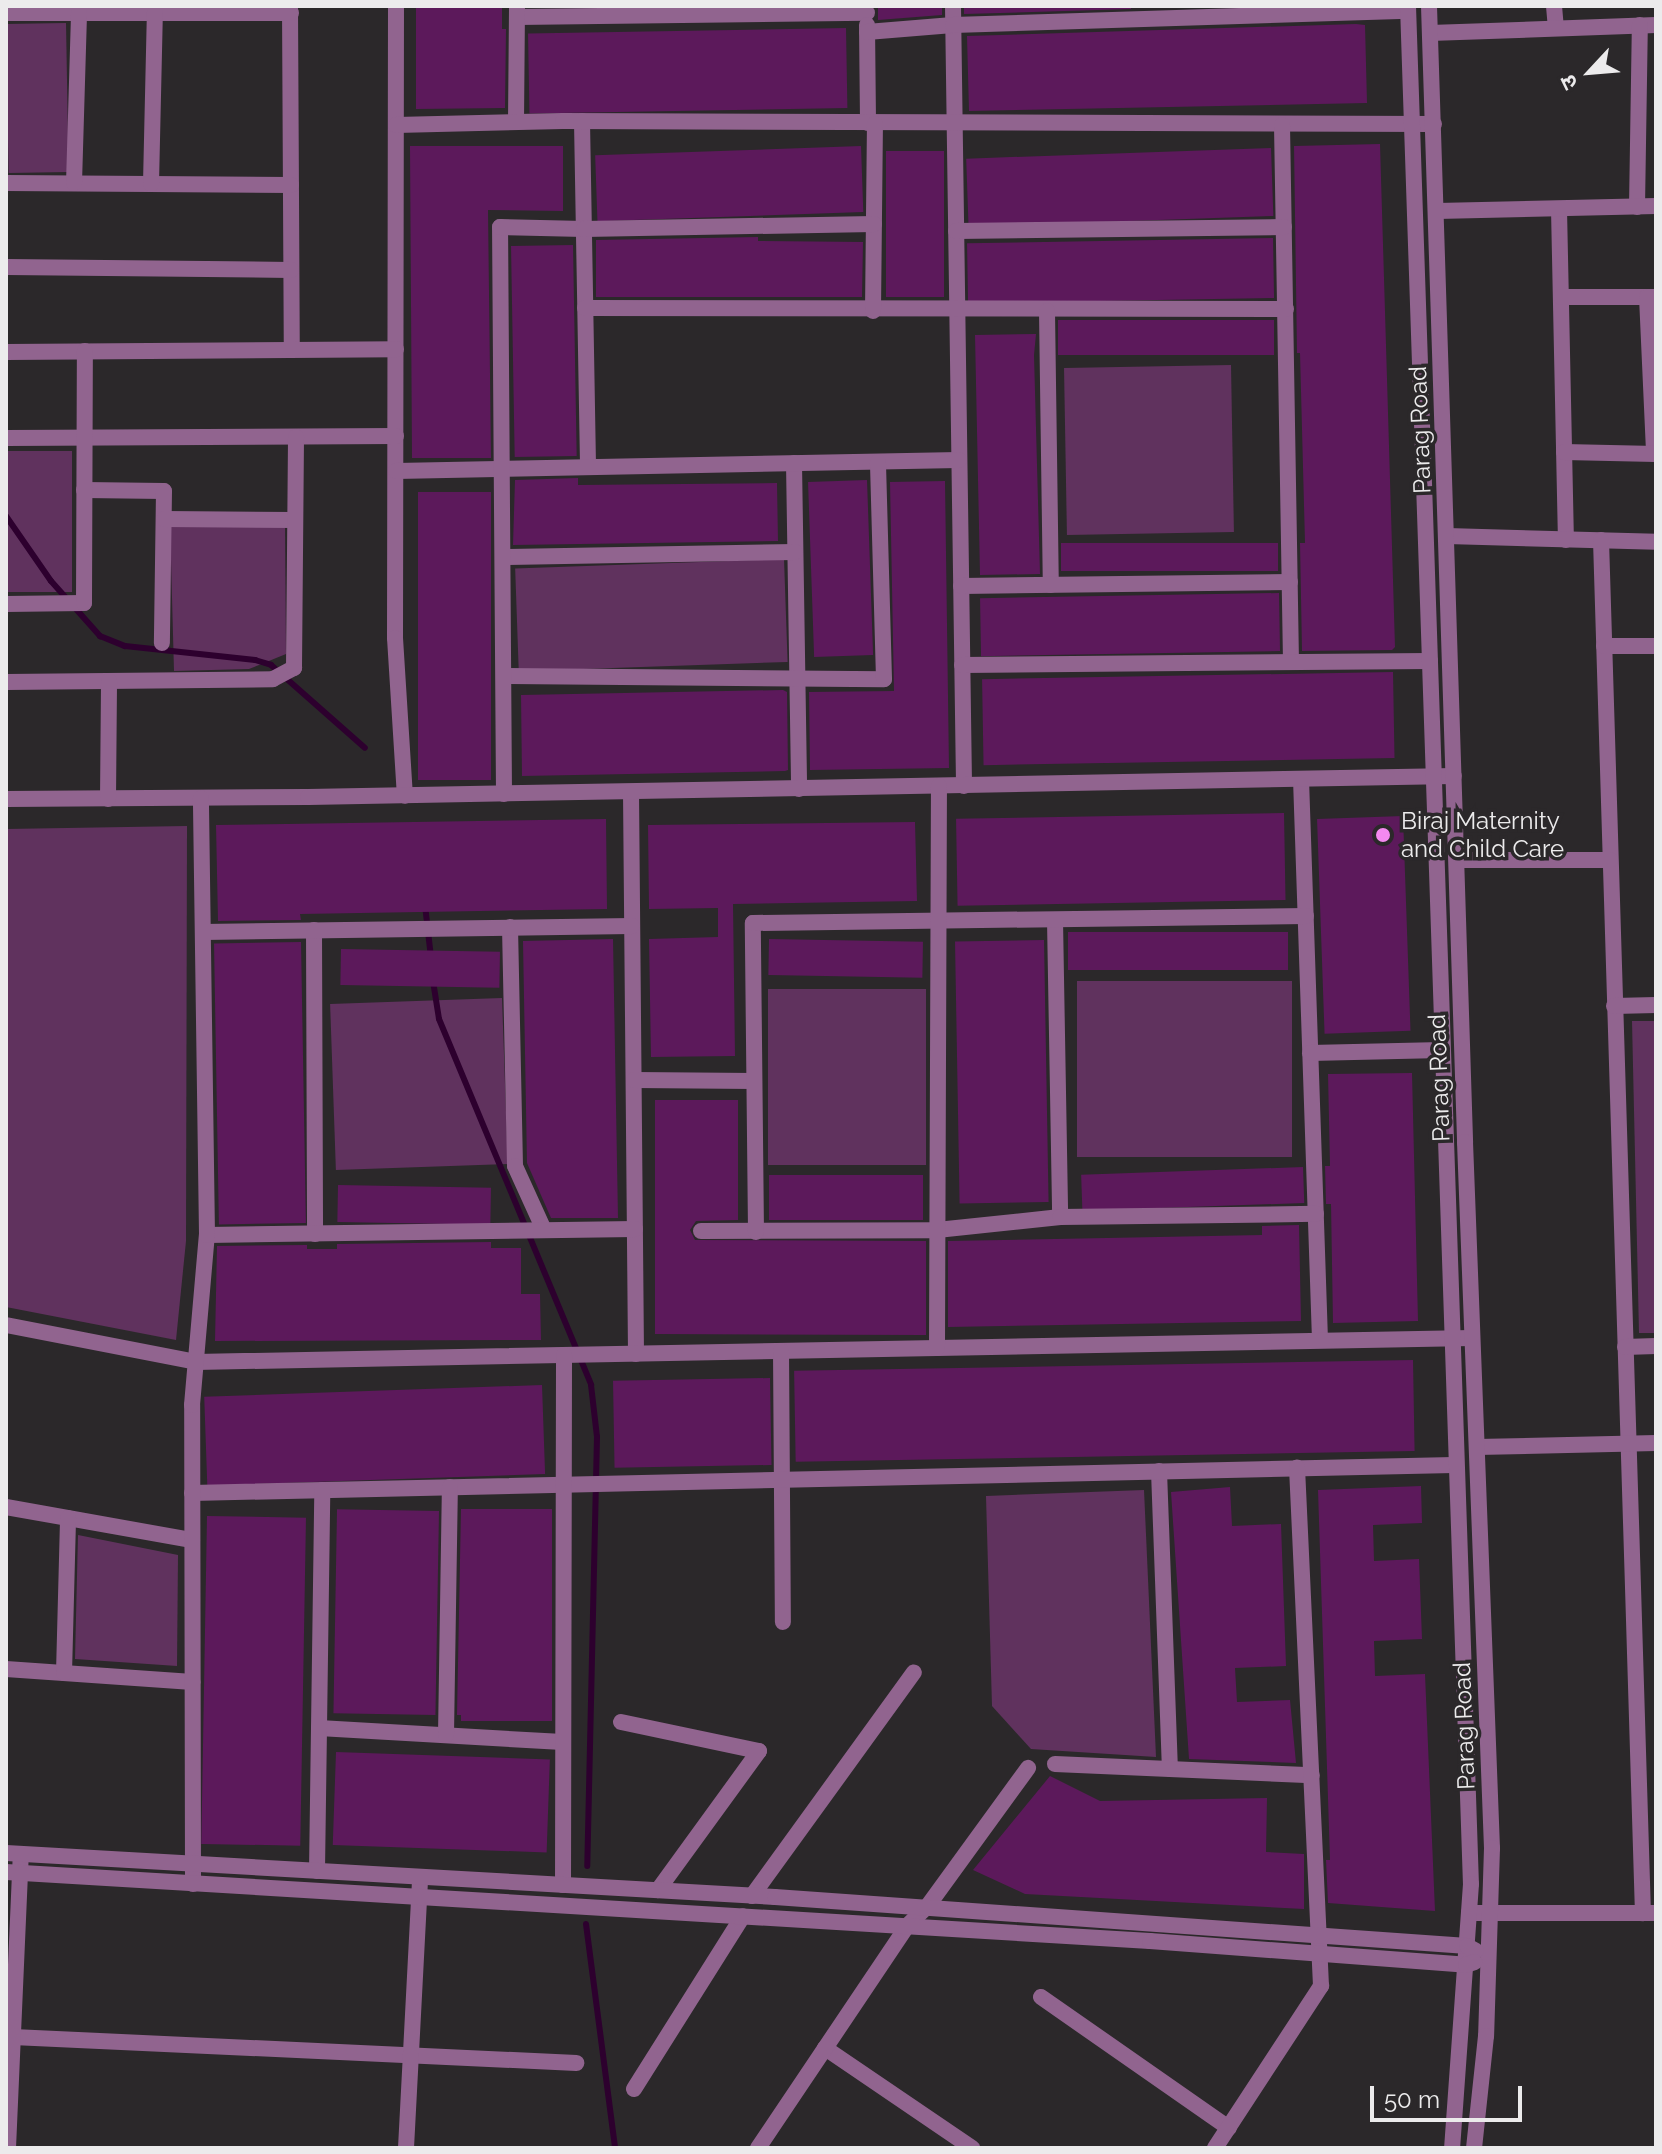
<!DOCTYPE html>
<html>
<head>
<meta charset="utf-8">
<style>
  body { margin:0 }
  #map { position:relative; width:1662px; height:2154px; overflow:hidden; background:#2b282a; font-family:Raleway,"Noto Sans Devanagari",sans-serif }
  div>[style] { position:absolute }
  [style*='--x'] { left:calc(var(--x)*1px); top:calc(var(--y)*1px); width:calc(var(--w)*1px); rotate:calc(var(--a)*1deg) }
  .green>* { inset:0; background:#60325e; transform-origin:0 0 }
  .stream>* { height:6px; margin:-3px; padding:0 3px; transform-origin:3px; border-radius:3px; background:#2d002e }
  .building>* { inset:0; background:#5c195b; transform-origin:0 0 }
  .minor>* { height:16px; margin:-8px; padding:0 8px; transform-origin:8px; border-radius:8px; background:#91648f }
  .tertiary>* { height:16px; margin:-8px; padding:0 8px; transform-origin:8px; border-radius:8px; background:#91648f }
  .dots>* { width:22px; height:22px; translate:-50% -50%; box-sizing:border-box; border:4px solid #2b282a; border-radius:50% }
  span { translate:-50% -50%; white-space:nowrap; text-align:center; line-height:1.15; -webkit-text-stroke:7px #2b282a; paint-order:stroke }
  .street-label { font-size:24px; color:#ecebec }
  .poi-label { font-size:24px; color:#ecebec }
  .left { translate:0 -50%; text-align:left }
  .frame { position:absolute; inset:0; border:8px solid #ecebec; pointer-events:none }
  .north { position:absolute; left:1550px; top:32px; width:80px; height:80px; -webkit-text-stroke:6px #2b282a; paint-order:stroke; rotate:244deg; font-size:22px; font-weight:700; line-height:32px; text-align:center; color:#ecebec }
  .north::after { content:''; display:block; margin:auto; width:28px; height:36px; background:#ecebec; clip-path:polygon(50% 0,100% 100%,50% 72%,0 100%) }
  .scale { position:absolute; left:1370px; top:2086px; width:152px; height:36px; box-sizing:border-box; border:4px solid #ecebec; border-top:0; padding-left:10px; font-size:24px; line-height:28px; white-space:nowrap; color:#ecebec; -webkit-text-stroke:6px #2b282a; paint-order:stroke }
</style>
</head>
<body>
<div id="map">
  <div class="green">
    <i style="left:66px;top:23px;width:149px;height:60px;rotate:89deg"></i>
    <i style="left:1231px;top:365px;width:167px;height:167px;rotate:89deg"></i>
    <i style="left:6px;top:451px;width:66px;height:141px"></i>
    <i style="clip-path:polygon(170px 524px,285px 524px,286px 654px,249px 669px,174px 671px)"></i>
    <i style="left:784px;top:559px;width:103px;height:269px;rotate:88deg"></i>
    <i style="clip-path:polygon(187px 826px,186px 1241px,176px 1340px,6px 1307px,6px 829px)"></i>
    <i style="left:1077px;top:981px;width:215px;height:176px"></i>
    <i style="left:768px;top:989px;width:158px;height:176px"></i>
    <i style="left:502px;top:998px;width:166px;height:172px;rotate:88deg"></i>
    <i style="clip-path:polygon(1632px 1021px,1656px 1021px,1656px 1333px,1639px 1333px)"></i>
    <i style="clip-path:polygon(1144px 1490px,1156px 1757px,1031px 1749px,992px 1706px,986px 1496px)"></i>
    <i style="clip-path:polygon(78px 1535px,178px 1555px,177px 1666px,75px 1659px)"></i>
  </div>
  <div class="stream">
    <i style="--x:6;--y:516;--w:79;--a:55.3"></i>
    <i style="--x:51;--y:581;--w:74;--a:48.3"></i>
    <i style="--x:100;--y:636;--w:27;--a:22"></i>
    <i style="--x:125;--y:646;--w:131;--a:6.1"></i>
    <i style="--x:255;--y:660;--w:17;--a:17"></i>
    <i style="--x:271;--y:665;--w:125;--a:41.4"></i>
    <i style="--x:425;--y:905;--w:53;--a:83.5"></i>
    <i style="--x:433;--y:981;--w:38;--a:81"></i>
    <i style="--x:439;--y:1019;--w:396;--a:67.4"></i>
    <i style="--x:591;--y:1385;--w:52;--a:83.4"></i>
    <i style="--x:597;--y:1437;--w:429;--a:91.3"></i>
    <i style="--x:586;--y:1924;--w:226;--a:82.6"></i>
  </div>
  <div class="building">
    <i style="clip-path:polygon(416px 6px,502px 6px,502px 29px,506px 29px,505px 108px,416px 109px)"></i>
    <i style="clip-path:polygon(878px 6px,942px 6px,942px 15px,878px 20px)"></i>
    <i style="clip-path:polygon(964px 6px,1131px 6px,1131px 9px,964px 14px)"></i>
    <i style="clip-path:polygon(1356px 24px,1365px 25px,1367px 103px,969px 111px,967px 36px)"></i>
    <i style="left:846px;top:28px;width:80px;height:318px;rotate:89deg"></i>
    <i style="clip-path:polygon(1380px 144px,1395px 647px,1392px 650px,1302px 651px,1300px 543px,1305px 543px,1300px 353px,1297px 353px,1294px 146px)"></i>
    <i style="clip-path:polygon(410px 146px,563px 146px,563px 211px,488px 210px,491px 458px,412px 458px)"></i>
    <i style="left:861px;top:146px;width:66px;height:266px;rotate:88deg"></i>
    <i style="left:1271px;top:148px;width:68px;height:305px;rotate:88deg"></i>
    <i style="left:886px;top:151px;width:58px;height:146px"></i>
    <i style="clip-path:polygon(758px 237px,758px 241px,863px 242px,862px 297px,596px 297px,596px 240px)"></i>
    <i style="left:1273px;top:238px;width:60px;height:306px;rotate:89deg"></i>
    <i style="left:573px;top:245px;width:211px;height:62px;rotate:89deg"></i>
    <i style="left:1058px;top:320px;width:216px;height:35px"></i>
    <i style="clip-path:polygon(1036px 334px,1034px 355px,1040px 574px,980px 575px,975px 335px)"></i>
    <i style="clip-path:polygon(578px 478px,578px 485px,777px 483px,778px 541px,513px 545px,515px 480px)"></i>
    <i style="left:867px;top:480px;width:175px;height:59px;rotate:88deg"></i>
    <i style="clip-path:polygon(945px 481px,949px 768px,810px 770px,809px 692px,894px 691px,890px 482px)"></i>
    <i style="left:418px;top:492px;width:73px;height:288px"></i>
    <i style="left:1278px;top:543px;width:28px;height:217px;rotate:90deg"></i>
    <i style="left:1279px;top:593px;width:58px;height:299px;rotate:89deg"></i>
    <i style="left:1393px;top:672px;width:86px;height:411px;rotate:89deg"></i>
    <i style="clip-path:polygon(783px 690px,787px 692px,788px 770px,785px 771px,522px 776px,521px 695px)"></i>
    <i style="left:1284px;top:813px;width:87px;height:328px;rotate:89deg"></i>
    <i style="left:1403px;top:816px;width:215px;height:86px;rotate:88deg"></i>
    <i style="clip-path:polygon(606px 819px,607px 909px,300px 914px,301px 920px,218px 921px,216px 825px)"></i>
    <i style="clip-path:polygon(915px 822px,917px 901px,733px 904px,735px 1056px,651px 1057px,649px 939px,718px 937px,718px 908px,649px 909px,648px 825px)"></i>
    <i style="left:1288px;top:932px;width:38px;height:220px;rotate:90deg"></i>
    <i style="clip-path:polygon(613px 939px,618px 1218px,551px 1218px,527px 1163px,523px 941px)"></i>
    <i style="left:769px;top:939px;width:154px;height:36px;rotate:1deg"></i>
    <i style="left:1044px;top:940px;width:262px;height:89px;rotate:89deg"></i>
    <i style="left:301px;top:942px;width:281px;height:87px;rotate:89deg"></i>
    <i style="left:341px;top:949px;width:159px;height:36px;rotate:1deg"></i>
    <i style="clip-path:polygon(1412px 1073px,1418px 1321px,1333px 1323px,1331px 1204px,1326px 1204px,1325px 1166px,1330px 1166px,1328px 1074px)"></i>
    <i style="clip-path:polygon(655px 1100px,738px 1100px,738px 1220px,696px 1221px,690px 1230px,695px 1240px,926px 1241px,926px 1335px,655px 1334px)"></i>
    <i style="left:1303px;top:1167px;width:36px;height:222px;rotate:88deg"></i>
    <i style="left:769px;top:1175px;width:154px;height:45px"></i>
    <i style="left:338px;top:1185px;width:153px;height:37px;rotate:1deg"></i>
    <i style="clip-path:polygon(1299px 1225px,1301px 1321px,948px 1327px,948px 1241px,1262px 1235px,1262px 1226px)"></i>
    <i style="clip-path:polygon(491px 1242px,491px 1248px,521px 1248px,521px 1294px,540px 1294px,541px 1340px,215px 1341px,217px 1246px,307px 1245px,307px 1249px,337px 1249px,337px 1244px)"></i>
    <i style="left:1413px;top:1360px;width:91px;height:619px;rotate:89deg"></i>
    <i style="left:770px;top:1378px;width:87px;height:157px;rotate:89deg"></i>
    <i style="left:542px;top:1385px;width:89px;height:338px;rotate:88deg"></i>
    <i style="clip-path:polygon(1421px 1486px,1422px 1523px,1373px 1525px,1374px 1561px,1419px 1559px,1422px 1639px,1374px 1641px,1375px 1676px,1425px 1674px,1435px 1911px,1328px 1903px,1326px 1860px,1330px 1860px,1318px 1490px)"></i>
    <i style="clip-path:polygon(1230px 1487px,1232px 1526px,1281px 1524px,1286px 1666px,1235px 1668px,1237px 1702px,1290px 1700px,1296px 1763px,1189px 1759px,1171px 1492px)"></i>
    <i style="clip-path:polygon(461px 1509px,552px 1509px,552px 1721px,461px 1721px,461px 1715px,457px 1715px)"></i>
    <i style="left:439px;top:1511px;width:204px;height:102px;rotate:91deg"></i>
    <i style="left:207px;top:1516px;width:99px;height:328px;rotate:1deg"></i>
    <i style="left:336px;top:1752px;width:214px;height:93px;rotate:2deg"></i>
    <i style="clip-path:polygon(1050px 1776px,1100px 1801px,1267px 1798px,1266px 1852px,1304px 1854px,1304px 1909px,1025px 1894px,973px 1870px)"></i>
  </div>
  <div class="minor">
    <i style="--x:290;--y:6;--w:343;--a:89.7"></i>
    <i style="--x:396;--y:6;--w:632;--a:90.09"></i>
    <i style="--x:395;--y:638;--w:158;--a:86.4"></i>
    <i style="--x:953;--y:6;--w:780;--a:89.19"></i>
    <i style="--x:1554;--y:6;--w:22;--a:85"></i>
    <i style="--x:6;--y:13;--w:285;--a:0"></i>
    <i style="--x:517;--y:17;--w:350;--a:-0.7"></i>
    <i style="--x:867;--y:25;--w:98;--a:89.4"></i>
    <i style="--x:867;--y:32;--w:86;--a:-4.7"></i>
    <i style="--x:953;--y:25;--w:455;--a:-1.8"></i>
    <i style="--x:1430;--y:33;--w:226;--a:-2"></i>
    <i style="--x:582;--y:121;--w:346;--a:89"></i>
    <i style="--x:516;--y:122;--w:114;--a:-89.5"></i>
    <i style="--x:396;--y:125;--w:167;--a:-1.4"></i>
    <i style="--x:563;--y:121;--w:871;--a:0.2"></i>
    <i style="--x:1282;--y:125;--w:537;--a:89.04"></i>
    <i style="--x:6;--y:183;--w:285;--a:0.4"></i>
    <i style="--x:74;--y:183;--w:170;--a:-88.3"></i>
    <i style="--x:151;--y:184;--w:171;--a:-88.7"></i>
    <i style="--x:1637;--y:207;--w:182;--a:-89.1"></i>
    <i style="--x:1559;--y:209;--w:331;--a:88.8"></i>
    <i style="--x:1437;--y:211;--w:219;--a:-1.3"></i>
    <i style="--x:956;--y:231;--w:328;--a:-0.7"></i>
    <i style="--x:6;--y:267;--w:285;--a:0.6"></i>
    <i style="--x:1561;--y:297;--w:94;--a:0"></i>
    <i style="--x:1647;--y:297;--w:157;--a:87.4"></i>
    <i style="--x:585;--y:308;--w:701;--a:0.08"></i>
    <i style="--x:873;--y:311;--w:187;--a:-89.4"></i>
    <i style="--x:1047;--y:311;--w:274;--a:89.2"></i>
    <i style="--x:6;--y:352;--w:390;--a:-0.4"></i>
    <i style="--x:6;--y:438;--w:390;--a:-0.3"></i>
    <i style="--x:1564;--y:452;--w:92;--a:1.2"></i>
    <i style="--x:794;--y:463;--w:326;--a:89.1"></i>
    <i style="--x:396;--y:471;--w:563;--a:-1.12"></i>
    <i style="--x:84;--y:490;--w:80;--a:0.7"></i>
    <i style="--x:164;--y:491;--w:152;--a:90.8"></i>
    <i style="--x:164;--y:519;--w:130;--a:0.4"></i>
    <i style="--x:1447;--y:536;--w:209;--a:1.6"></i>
    <i style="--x:1601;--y:540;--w:1374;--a:88.25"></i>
    <i style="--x:503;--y:557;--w:292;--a:-1"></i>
    <i style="--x:961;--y:586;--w:329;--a:-0.7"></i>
    <i style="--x:6;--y:604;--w:78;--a:-0.7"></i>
    <i style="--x:84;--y:603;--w:252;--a:-89.8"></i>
    <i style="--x:1604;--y:646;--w:52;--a:0"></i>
    <i style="--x:962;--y:665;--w:468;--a:-0.5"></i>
    <i style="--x:504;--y:676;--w:380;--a:0.5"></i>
    <i style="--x:884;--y:679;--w:217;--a:-91.6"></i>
    <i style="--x:6;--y:682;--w:267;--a:-0.6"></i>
    <i style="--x:273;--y:679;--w:24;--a:-28"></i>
    <i style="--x:294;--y:668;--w:231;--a:-89.5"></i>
    <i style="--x:1301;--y:779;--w:561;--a:88.06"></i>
    <i style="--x:631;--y:792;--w:562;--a:89.49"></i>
    <i style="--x:504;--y:794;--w:567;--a:-90.4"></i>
    <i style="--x:500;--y:227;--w:84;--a:1.4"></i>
    <i style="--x:584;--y:229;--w:290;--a:-1"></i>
    <i style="--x:6;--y:799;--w:302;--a:-0.4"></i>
    <i style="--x:308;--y:797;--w:1146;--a:-1.05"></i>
    <i style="--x:108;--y:799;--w:118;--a:-89.5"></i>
    <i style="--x:1457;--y:860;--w:153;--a:0"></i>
    <i style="--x:1055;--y:920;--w:297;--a:89"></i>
    <i style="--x:510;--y:927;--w:239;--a:88.8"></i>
    <i style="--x:515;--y:1166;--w:70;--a:65.6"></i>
    <i style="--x:314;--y:930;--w:304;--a:89.8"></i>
    <i style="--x:203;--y:932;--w:429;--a:-0.8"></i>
    <i style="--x:1614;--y:1006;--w:42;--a:-1.4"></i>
    <i style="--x:1310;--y:1053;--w:132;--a:-1.3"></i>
    <i style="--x:634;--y:1080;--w:120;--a:0.5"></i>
    <i style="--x:701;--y:1231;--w:236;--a:-0.2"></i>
    <i style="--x:937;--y:1230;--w:124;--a:-6"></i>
    <i style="--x:1060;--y:1217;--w:256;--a:-0.7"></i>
    <i style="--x:756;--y:1232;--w:309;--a:-90.6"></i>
    <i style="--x:753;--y:923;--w:553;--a:-0.73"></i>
    <i style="--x:207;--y:1235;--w:428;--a:-0.8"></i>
    <i style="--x:6;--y:1325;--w:194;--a:11"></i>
    <i style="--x:196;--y:1362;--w:1276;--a:-1.08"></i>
    <i style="--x:1625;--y:1347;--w:31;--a:-2"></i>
    <i style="--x:937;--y:1348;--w:562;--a:-89.8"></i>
    <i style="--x:781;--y:1351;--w:271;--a:89.6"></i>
    <i style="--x:1477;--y:1447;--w:179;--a:-1.3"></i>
    <i style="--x:1159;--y:1471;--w:298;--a:87.9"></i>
    <i style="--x:192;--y:1493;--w:1262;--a:-1.27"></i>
    <i style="--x:6;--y:1507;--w:189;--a:10.1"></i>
    <i style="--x:6;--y:1669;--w:187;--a:4"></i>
    <i style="--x:64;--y:1673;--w:155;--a:-88.5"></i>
    <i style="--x:621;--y:1722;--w:141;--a:11.9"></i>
    <i style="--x:759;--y:1751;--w:172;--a:126"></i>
    <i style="--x:319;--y:1728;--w:244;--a:3.3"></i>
    <i style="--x:446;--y:1735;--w:248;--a:-89.1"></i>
    <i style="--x:1055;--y:1764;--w:257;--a:2.5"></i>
    <i style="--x:317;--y:1871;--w:381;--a:-89.2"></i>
    <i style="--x:193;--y:1884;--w:479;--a:-90.1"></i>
    <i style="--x:192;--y:1405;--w:171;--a:-85"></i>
    <i style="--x:207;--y:1235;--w:437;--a:-90.8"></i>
    <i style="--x:563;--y:1885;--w:530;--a:-89.89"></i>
    <i style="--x:752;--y:1896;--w:276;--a:-54.1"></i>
    <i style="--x:1469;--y:1913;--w:187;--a:0"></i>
    <i style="--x:1041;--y:1997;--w:229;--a:34.9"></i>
    <i style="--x:13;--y:2037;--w:564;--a:2.64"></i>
    <i style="--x:825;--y:2048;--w:178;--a:34.2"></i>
    <i style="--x:634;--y:2089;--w:204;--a:-57.8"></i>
    <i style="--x:8;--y:2148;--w:294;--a:-87.5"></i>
    <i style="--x:406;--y:2148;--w:271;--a:-87"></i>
    <i style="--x:758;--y:2148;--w:267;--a:-56.1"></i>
    <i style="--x:907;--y:1926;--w:28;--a:-44"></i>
    <i style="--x:927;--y:1907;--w:172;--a:-54"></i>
    <i style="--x:1215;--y:2148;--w:194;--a:-56.8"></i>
    <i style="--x:1321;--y:1986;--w:519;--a:-92.65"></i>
  </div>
  <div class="tertiary">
    <i style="--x:1408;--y:6;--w:1879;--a:88.08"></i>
    <i style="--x:1471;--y:1884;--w:265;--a:94.1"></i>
    <i style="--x:1429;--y:6;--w:1137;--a:88.18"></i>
    <i style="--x:1465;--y:1142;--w:707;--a:87.81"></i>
    <i style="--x:1492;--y:1848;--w:188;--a:91.8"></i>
    <i style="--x:1486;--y:2036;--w:113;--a:96.1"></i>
    <i style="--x:6;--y:1853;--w:770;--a:3.27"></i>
    <i style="--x:775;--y:1897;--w:694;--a:4.05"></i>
    <i style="--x:1467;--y:1946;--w:10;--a:29"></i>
    <i style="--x:6;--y:1872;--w:1146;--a:3.45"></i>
    <i style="--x:1150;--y:1941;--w:317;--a:4.3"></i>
    <i style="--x:1466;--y:1965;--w:9;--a:-18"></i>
  </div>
  <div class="dots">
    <i style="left:1383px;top:835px;background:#f489f0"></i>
  </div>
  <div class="street-label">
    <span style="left:1420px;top:430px;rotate:-92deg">Parag Road</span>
    <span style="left:1439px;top:1078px;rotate:-92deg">Parag Road</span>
    <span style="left:1464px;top:1726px;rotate:-92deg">Parag Road</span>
  </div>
  <div class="poi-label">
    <span class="left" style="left:1401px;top:835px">Biraj Maternity<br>and Child Care</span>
  </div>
  <div class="frame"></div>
  <div class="north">उ</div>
  <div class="scale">50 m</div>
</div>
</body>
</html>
